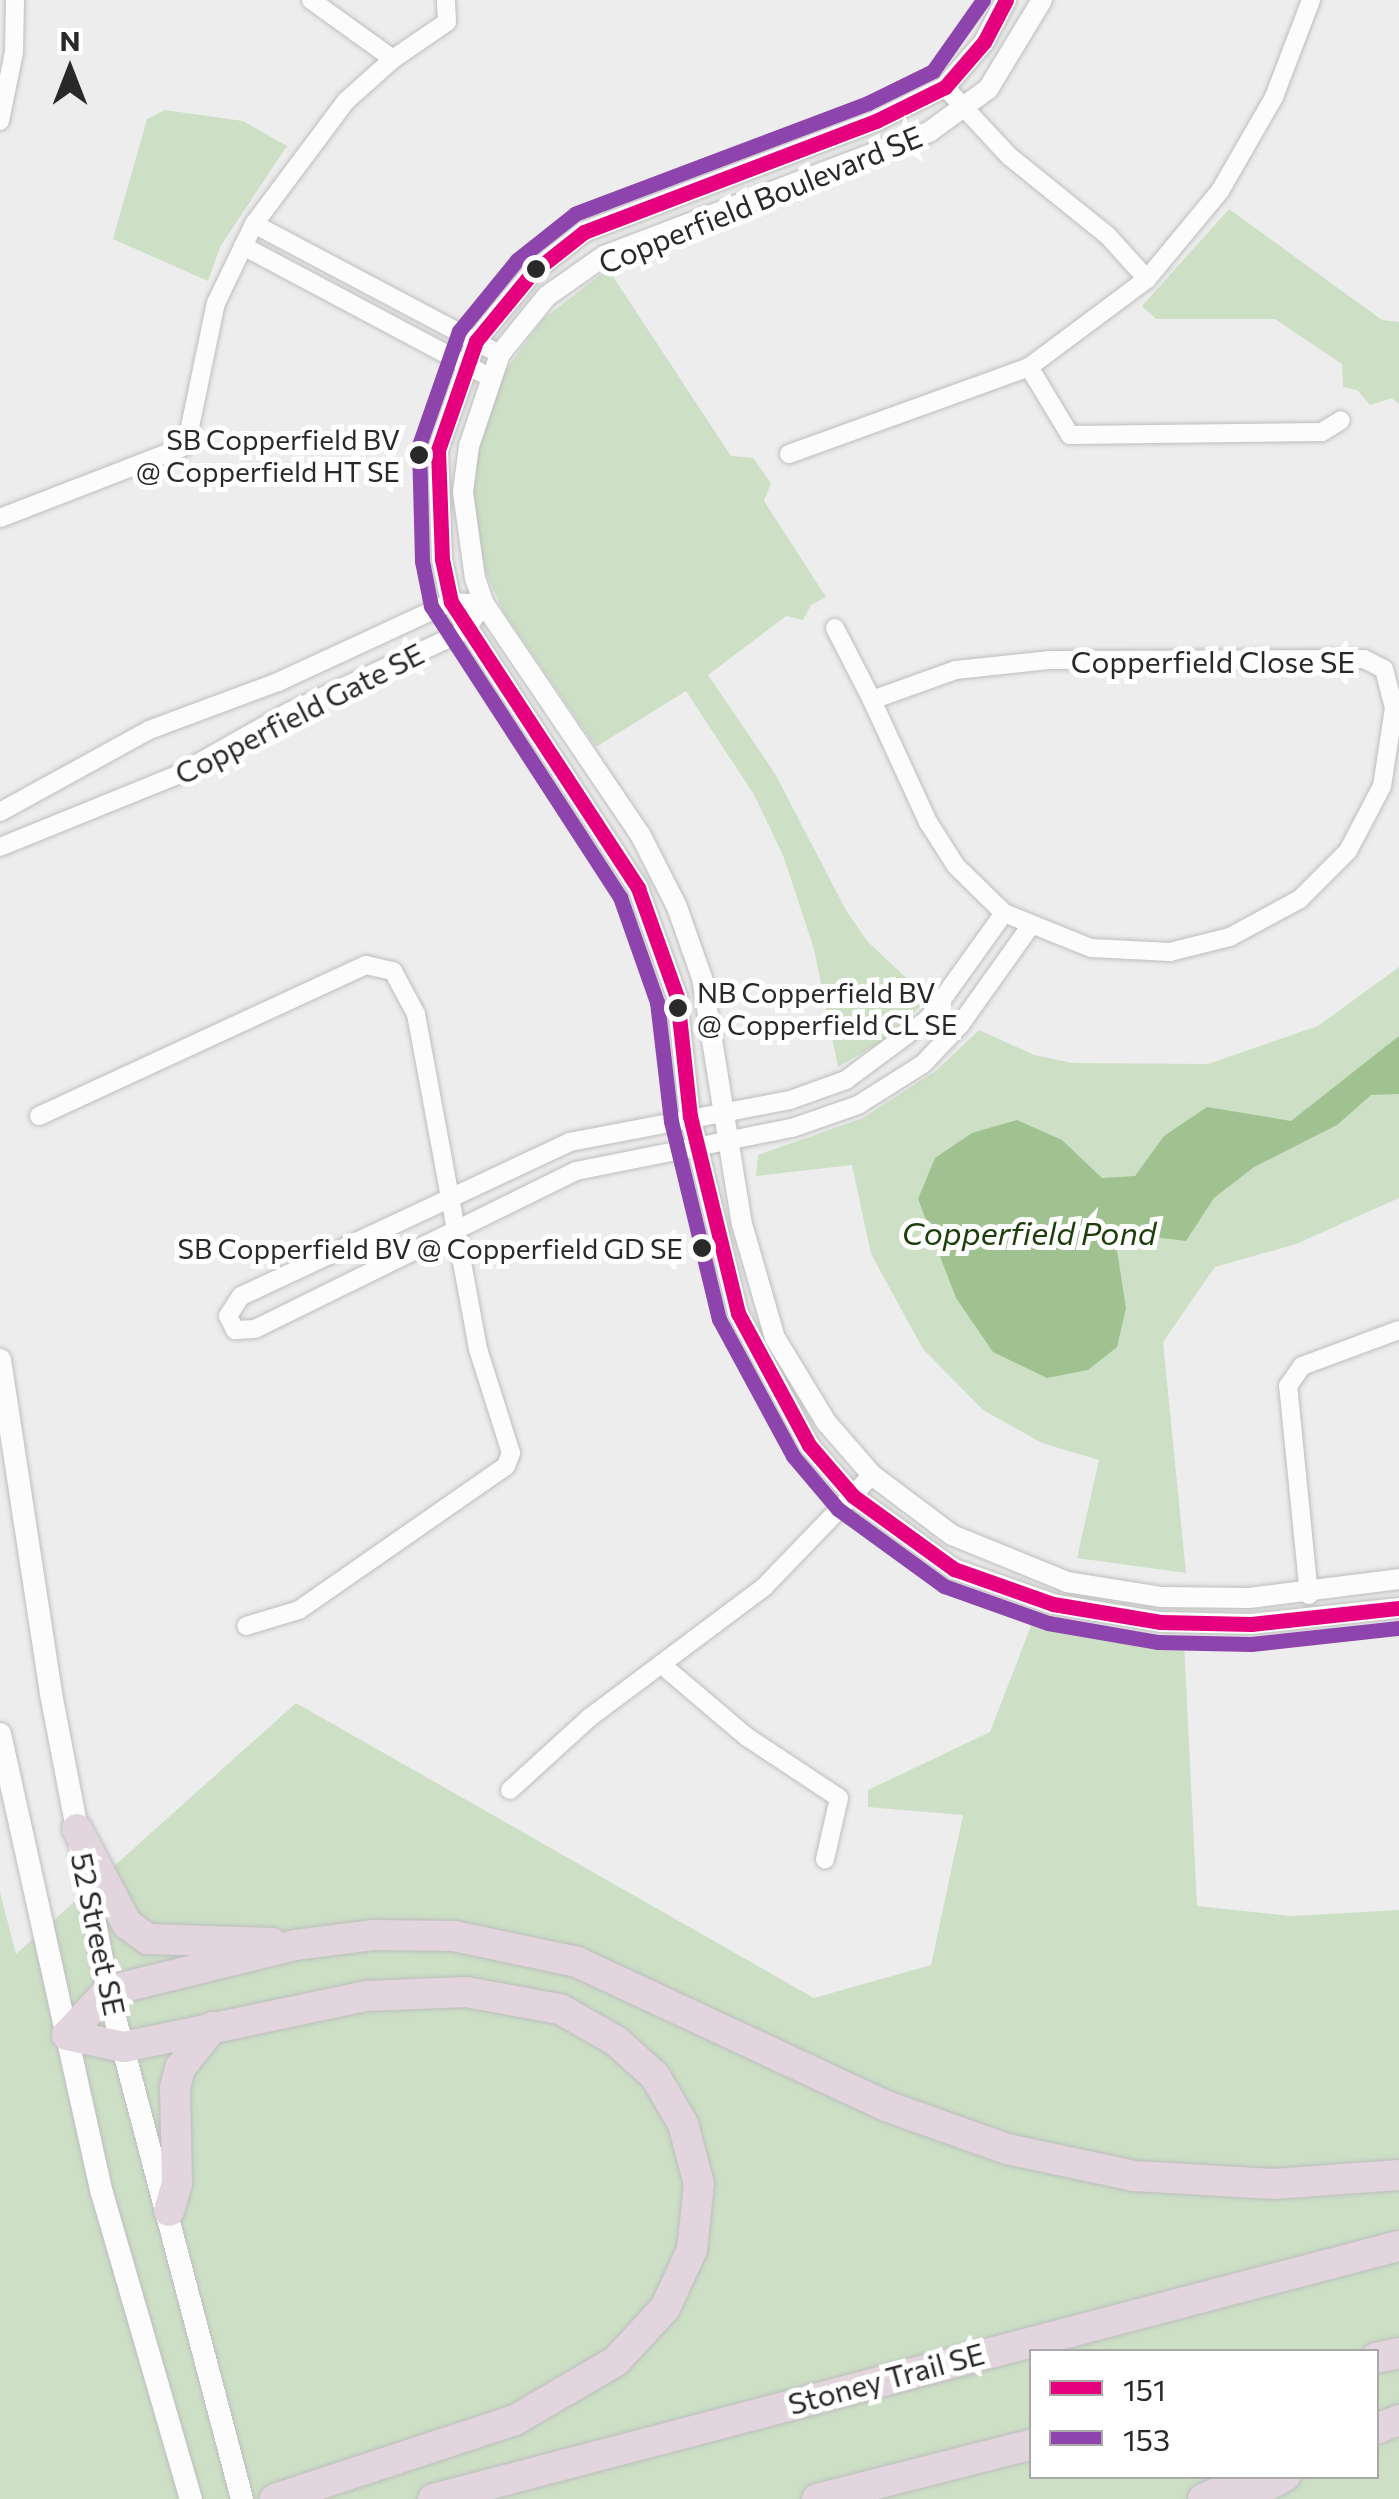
<!DOCTYPE html>
<html>
<head>
<meta charset="utf-8">
<style>
  body { margin:0 }
  #map { position:relative; width:1399px; height:2499px; overflow:hidden; background:#ecedec; font-family:Commissioner,sans-serif }
  div>[style] { position:absolute }
  [style*='--x'] { left:calc(var(--x)*1px); top:calc(var(--y)*1px); width:calc(var(--w)*1px); rotate:calc(var(--a)*1deg) }
  .green>* { inset:0; background:#cde0c6 }
  .water>* { inset:0; background:#9fc290 }
  .roads { filter:drop-shadow(0 0 2px #bdbebd) drop-shadow(0 0 2px #bdbebd) }
  .minor>* { height:18px; margin:-9px; padding:0 9px; transform-origin:9px; border-radius:9px; background:#fcfcfc }
  .tertiary>* { height:20px; margin:-10px; padding:0 10px; transform-origin:10px; border-radius:10px; background:#fcfcfc }
  .secondary>* { height:22px; margin:-11px; padding:0 11px; transform-origin:11px; border-radius:11px; background:#fcfcfc }
  .motorway>* { height:30px; margin:-15px; padding:0 15px; transform-origin:15px; border-radius:15px; background:#e2d5de }
  .bus-1>* { height:15px; margin:-7.5px; padding:0 7.5px; transform-origin:7.5px; border-radius:7.5px; background:#e5007d }
  .bus-2>* { height:15px; margin:-7.5px; padding:0 7.5px; transform-origin:7.5px; border-radius:7.5px; background:#8e44ad }
  .dots>* { width:28px; height:28px; translate:-50% -50%; box-sizing:border-box; border:5px solid #fff; border-radius:50% }
  span { translate:-50% -50%; white-space:nowrap; text-align:center; line-height:1.15; -webkit-text-stroke:10px #fff; paint-order:stroke }
  .bus-label { font-size:28px; color:#282928 }
  .right { translate:-100% -50%; text-align:right }
  .left { translate:0 -50%; text-align:left }
  .street-label { font-size:30px; color:#282928 }
  .water-label { font-size:32px; color:#1d3d0b; font-style:italic }
  .legend { position:absolute; left:1029px; top:2349px; width:350px; height:130px; box-sizing:border-box; background:#fff; border:2px solid #a9a9a9; margin:0; padding:12px 18px; list-style:none; font-size:30px; color:#282928 }
  .legend li { display:flex; align-items:center; gap:20px; height:50px }
  .legend b { width:50px; border:2px solid #a9a9a9 }
  .north { position:absolute; left:20px; top:20px; width:100px; height:100px; -webkit-text-stroke:8px #fff; paint-order:stroke; rotate:0deg; font-size:28px; font-weight:700; line-height:40px; text-align:center; color:#282928 }
  .north::after { content:''; display:block; margin:auto; width:35px; height:45px; background:#282928; clip-path:polygon(50% 0,100% 100%,50% 72%,0 100%) }
</style>
</head>
<body>
<div id="map">
  <div class="green">
    <i style="clip-path:polygon(165px 110px,243px 121px,287px 146px,220px 247px,208px 281px,113px 239px,147px 119px)"></i>
    <i style="clip-path:polygon(1229px 209px,1382px 320px,1399px 322px,1399px 404px,1392px 398px,1370px 405px,1357px 390px,1343px 387px,1342px 364px,1275px 319px,1156px 319px,1142px 306px)"></i>
    <i style="clip-path:polygon(608px 269px,731px 456px,753px 458px,771px 483px,764px 501px,826px 597px,811px 605px,803px 620px,786px 616px,708px 675px,774px 772px,846px 910px,867px 941px,928px 998px,889px 1037px,838px 1067px,814px 949px,783px 855px,753px 793px,686px 691px,596px 747px,503px 611px,485px 571px,471px 493px,480px 437px,505px 371px,543px 319px)"></i>
    <i style="clip-path:polygon(1399px 967px,1399px 1198px,1296px 1244px,1215px 1267px,1163px 1342px,1186px 1573px,1077px 1558px,1099px 1460px,1042px 1443px,983px 1410px,923px 1349px,871px 1254px,852px 1165px,756px 1176px,758px 1155px,863px 1118px,937px 1070px,979px 1030px,1034px 1055px,1072px 1063px,1208px 1064px,1318px 1026px)"></i>
    <i style="clip-path:polygon(evenodd,1034px 1618px,1184px 1642px,1197px 1906px,1291px 1916px,1399px 1910px,1399px 2499px,0 2499px,0 1892px,16px 1954px,296px 1703px,814px 1998px,931px 1965px,963px 1815px,868px 1807px,868px 1790px,990px 1732px,1034px 1618px,1032px 2352px,1376px 2352px,1376px 2476px,1032px 2476px,1032px 2352px)"></i>
  </div>
  <div class="water">
    <i style="clip-path:polygon(1399px 1036px,1399px 1094px,1371px 1095px,1337px 1125px,1254px 1167px,1214px 1198px,1186px 1241px,1138px 1235px,1117px 1250px,1126px 1308px,1117px 1347px,1088px 1370px,1047px 1378px,993px 1352px,956px 1298px,918px 1199px,935px 1158px,972px 1133px,1017px 1120px,1062px 1140px,1102px 1178px,1135px 1176px,1164px 1136px,1207px 1107px,1291px 1121px)"></i>
  </div>
  <div class="roads">
    <div class="minor">
      <i style="--x:393;--y:59;--w:65;--a:-34.4"></i>
      <i style="--x:447;--y:22;--w:22;--a:-93"></i>
      <i style="--x:945;--y:87;--w:94;--a:47.2"></i>
      <i style="--x:1009;--y:156;--w:127;--a:38.9"></i>
      <i style="--x:1108;--y:236;--w:58;--a:47.8"></i>
      <i style="--x:0;--y:121;--w:70;--a:-78.5"></i>
      <i style="--x:14;--y:52;--w:52;--a:-88.9"></i>
      <i style="--x:254;--y:224;--w:278;--a:27.9"></i>
      <i style="--x:243;--y:246;--w:279;--a:28"></i>
      <i style="--x:1029;--y:367;--w:79;--a:58.9"></i>
      <i style="--x:1070;--y:435;--w:252;--a:-0.7"></i>
      <i style="--x:1322;--y:432;--w:22;--a:-32"></i>
      <i style="--x:789;--y:454;--w:255;--a:-19.9"></i>
      <i style="--x:1029;--y:367;--w:147;--a:-36.7"></i>
      <i style="--x:1147;--y:279;--w:114;--a:-50.3"></i>
      <i style="--x:1220;--y:191;--w:108;--a:-60.1"></i>
      <i style="--x:1274;--y:97;--w:104;--a:-69.1"></i>
      <i style="--x:0;--y:518;--w:199;--a:-21.2"></i>
      <i style="--x:186;--y:446;--w:146;--a:-78.2"></i>
      <i style="--x:216;--y:303;--w:88;--a:-64.3"></i>
      <i style="--x:254;--y:224;--w:154;--a:-53.2"></i>
      <i style="--x:346;--y:101;--w:63;--a:-41.8"></i>
      <i style="--x:393;--y:59;--w:101;--a:-144.3"></i>
      <i style="--x:835;--y:628;--w:81;--a:62.8"></i>
      <i style="--x:1364;--y:659;--w:22;--a:27"></i>
      <i style="--x:1384;--y:669;--w:40;--a:75.6"></i>
      <i style="--x:1394;--y:708;--w:79;--a:98.7"></i>
      <i style="--x:1382;--y:786;--w:73;--a:117.6"></i>
      <i style="--x:1348;--y:851;--w:68;--a:135"></i>
      <i style="--x:1300;--y:899;--w:80;--a:151.5"></i>
      <i style="--x:1230;--y:937;--w:62;--a:166"></i>
      <i style="--x:1170;--y:952;--w:79;--a:-177.1"></i>
      <i style="--x:1091;--y:948;--w:94;--a:-158.1"></i>
      <i style="--x:1004;--y:913;--w:67;--a:-135.6"></i>
      <i style="--x:956;--y:866;--w:52;--a:-122.5"></i>
      <i style="--x:928;--y:822;--w:134;--a:-114.7"></i>
      <i style="--x:872;--y:700;--w:89;--a:-19.7"></i>
      <i style="--x:956;--y:670;--w:95;--a:-6.1"></i>
      <i style="--x:1050;--y:660;--w:314;--a:-0.2"></i>
      <i style="--x:0;--y:812;--w:170;--a:-28.8"></i>
      <i style="--x:149;--y:730;--w:138;--a:-20.4"></i>
      <i style="--x:278;--y:682;--w:191;--a:-24.8"></i>
      <i style="--x:451;--y:602;--w:33;--a:3"></i>
      <i style="--x:0;--y:847;--w:191;--a:-22.1"></i>
      <i style="--x:177;--y:775;--w:129;--a:-29.4"></i>
      <i style="--x:289;--y:712;--w:194;--a:-24.7"></i>
      <i style="--x:465;--y:631;--w:33;--a:-55"></i>
      <i style="--x:1004;--y:913;--w:130;--a:125.6"></i>
      <i style="--x:928;--y:1019;--w:102;--a:143.4"></i>
      <i style="--x:846;--y:1080;--w:59;--a:160.3"></i>
      <i style="--x:790;--y:1100;--w:224;--a:169.2"></i>
      <i style="--x:570;--y:1142;--w:363;--a:154.9"></i>
      <i style="--x:241;--y:1296;--w:24;--a:123"></i>
      <i style="--x:228;--y:1316;--w:16;--a:63"></i>
      <i style="--x:235;--y:1330;--w:20;--a:-3"></i>
      <i style="--x:255;--y:1329;--w:358;--a:-26.2"></i>
      <i style="--x:576;--y:1171;--w:220;--a:-11.3"></i>
      <i style="--x:792;--y:1128;--w:70;--a:-19.2"></i>
      <i style="--x:858;--y:1105;--w:77;--a:-32.2"></i>
      <i style="--x:923;--y:1064;--w:54;--a:-46.5"></i>
      <i style="--x:960;--y:1025;--w:119;--a:-54.6"></i>
      <i style="--x:39;--y:1116;--w:360;--a:-24.8"></i>
      <i style="--x:366;--y:965;--w:28;--a:13"></i>
      <i style="--x:393;--y:971;--w:49;--a:61.9"></i>
      <i style="--x:416;--y:1014;--w:341;--a:79.5"></i>
      <i style="--x:478;--y:1349;--w:109;--a:72.4"></i>
      <i style="--x:511;--y:1453;--w:14;--a:111"></i>
      <i style="--x:506;--y:1466;--w:252;--a:145.2"></i>
      <i style="--x:299;--y:1610;--w:55;--a:163.2"></i>
      <i style="--x:1309;--y:1595;--w:210;--a:-95.7"></i>
      <i style="--x:1288;--y:1386;--w:24;--a:-55"></i>
      <i style="--x:1302;--y:1366;--w:103;--a:-20.4"></i>
      <i style="--x:662;--y:1665;--w:111;--a:40.3"></i>
      <i style="--x:747;--y:1737;--w:110;--a:33.5"></i>
      <i style="--x:839;--y:1798;--w:63;--a:102.9"></i>
      <i style="--x:510;--y:1790;--w:107;--a:-42.3"></i>
      <i style="--x:589;--y:1718;--w:219;--a:-36.8"></i>
      <i style="--x:764;--y:1587;--w:156;--a:-46"></i>
    </div>
    <div class="tertiary">
      <i style="--x:1006;--y:0;--w:47;--a:117.6"></i>
      <i style="--x:984;--y:42;--w:60;--a:130.9"></i>
      <i style="--x:945;--y:87;--w:77;--a:153.8"></i>
      <i style="--x:876;--y:121;--w:312;--a:159.2"></i>
      <i style="--x:584;--y:232;--w:66;--a:141.7"></i>
      <i style="--x:532;--y:273;--w:88;--a:129.5"></i>
      <i style="--x:476;--y:341;--w:115;--a:109.2"></i>
      <i style="--x:438;--y:450;--w:109;--a:87.9"></i>
      <i style="--x:442;--y:559;--w:44;--a:78.2"></i>
      <i style="--x:451;--y:602;--w:342;--a:56.8"></i>
      <i style="--x:638;--y:888;--w:116;--a:70.3"></i>
      <i style="--x:677;--y:997;--w:120;--a:83.8"></i>
      <i style="--x:690;--y:1116;--w:203;--a:76.3"></i>
      <i style="--x:738;--y:1313;--w:150;--a:61.7"></i>
      <i style="--x:809;--y:1445;--w:67;--a:49.2"></i>
      <i style="--x:853;--y:1496;--w:125;--a:35.9"></i>
      <i style="--x:954;--y:1569;--w:105;--a:19.5"></i>
      <i style="--x:1053;--y:1604;--w:109;--a:9.5"></i>
      <i style="--x:1161;--y:1622;--w:90;--a:1.3"></i>
      <i style="--x:1251;--y:1624;--w:149;--a:-6.2"></i>
      <i style="--x:1042;--y:0;--w:104;--a:121.2"></i>
      <i style="--x:988;--y:89;--w:73;--a:143.9"></i>
      <i style="--x:929;--y:132;--w:348;--a:159.1"></i>
      <i style="--x:604;--y:256;--w:70;--a:144.9"></i>
      <i style="--x:547;--y:296;--w:75;--a:129"></i>
      <i style="--x:500;--y:354;--w:97;--a:108.6"></i>
      <i style="--x:469;--y:446;--w:46;--a:97.4"></i>
      <i style="--x:463;--y:492;--w:87;--a:82.1"></i>
      <i style="--x:475;--y:578;--w:28;--a:71"></i>
      <i style="--x:484;--y:604;--w:278;--a:55.9"></i>
      <i style="--x:640;--y:834;--w:82;--a:63.1"></i>
      <i style="--x:677;--y:907;--w:75;--a:70.6"></i>
      <i style="--x:702;--y:978;--w:249;--a:80.8"></i>
      <i style="--x:742;--y:1224;--w:119;--a:73.9"></i>
      <i style="--x:775;--y:1338;--w:98;--a:58.7"></i>
      <i style="--x:826;--y:1422;--w:70;--a:49"></i>
      <i style="--x:872;--y:1475;--w:100;--a:36.9"></i>
      <i style="--x:952;--y:1535;--w:124;--a:22.2"></i>
      <i style="--x:1067;--y:1582;--w:96;--a:9"></i>
      <i style="--x:1162;--y:1597;--w:87;--a:0.7"></i>
      <i style="--x:1249;--y:1598;--w:151;--a:-7.2"></i>
    </div>
    <div class="secondary">
      <i style="--x:0;--y:1360;--w:338;--a:81.3"></i>
      <i style="--x:51;--y:1694;--w:302;--a:79.1"></i>
      <i style="--x:108;--y:1991;--w:525;--a:75.22"></i>
      <i style="--x:0;--y:1734;--w:470;--a:77.5"></i>
      <i style="--x:102;--y:2193;--w:319;--a:73.8"></i>
    </div>
    <div class="motorway">
      <i style="--x:77;--y:1829;--w:107;--a:62.2"></i>
      <i style="--x:127;--y:1924;--w:26;--a:36"></i>
      <i style="--x:148;--y:1939;--w:124;--a:1.8"></i>
      <i style="--x:67;--y:2035;--w:60;--a:-47"></i>
      <i style="--x:108;--y:1991;--w:193;--a:-13.8"></i>
      <i style="--x:295;--y:1945;--w:80;--a:-7.2"></i>
      <i style="--x:374;--y:1935;--w:80;--a:0.7"></i>
      <i style="--x:454;--y:1936;--w:126;--a:11.9"></i>
      <i style="--x:577;--y:1962;--w:341;--a:25"></i>
      <i style="--x:886;--y:2106;--w:128;--a:19.6"></i>
      <i style="--x:1007;--y:2149;--w:130;--a:12"></i>
      <i style="--x:1134;--y:2176;--w:140;--a:3.3"></i>
      <i style="--x:1274;--y:2184;--w:125;--a:-4.1"></i>
      <i style="--x:67;--y:2035;--w:58;--a:11.9"></i>
      <i style="--x:124;--y:2047;--w:248;--a:-11.9"></i>
      <i style="--x:367;--y:1996;--w:99;--a:-2.3"></i>
      <i style="--x:466;--y:1992;--w:96;--a:10.3"></i>
      <i style="--x:560;--y:2009;--w:64;--a:29.7"></i>
      <i style="--x:616;--y:2041;--w:52;--a:41.9"></i>
      <i style="--x:655;--y:2076;--w:56;--a:59.7"></i>
      <i style="--x:683;--y:2124;--w:62;--a:75.1"></i>
      <i style="--x:699;--y:2184;--w:66;--a:96.1"></i>
      <i style="--x:692;--y:2250;--w:64;--a:115"></i>
      <i style="--x:665;--y:2308;--w:72;--a:132.8"></i>
      <i style="--x:616;--y:2361;--w:117;--a:149.7"></i>
      <i style="--x:515;--y:2420;--w:253;--a:161.8"></i>
      <i style="--x:169;--y:2211;--w:29;--a:-74"></i>
      <i style="--x:177;--y:2183;--w:95;--a:-91.2"></i>
      <i style="--x:175;--y:2088;--w:21;--a:-76"></i>
      <i style="--x:180;--y:2068;--w:53;--a:-51.2"></i>
      <i style="--x:1376;--y:2358;--w:24;--a:-12"></i>
      <i style="--x:1376;--y:2429;--w:25;--a:-21"></i>
      <i style="--x:433;--y:2499;--w:999;--a:-14.68"></i>
      <i style="--x:817;--y:2499;--w:222;--a:-14.3"></i>
      <i style="--x:1203;--y:2499;--w:55;--a:-24.7"></i>
      <i style="--x:1242;--y:2499;--w:49;--a:-28.1"></i>
    </div>
  </div>
  <div class="bus-1">
    <i style="--x:1006;--y:0;--w:47;--a:117.6"></i>
    <i style="--x:984;--y:42;--w:60;--a:130.9"></i>
    <i style="--x:945;--y:87;--w:77;--a:153.8"></i>
    <i style="--x:876;--y:121;--w:312;--a:159.2"></i>
    <i style="--x:584;--y:232;--w:66;--a:141.7"></i>
    <i style="--x:532;--y:273;--w:88;--a:129.5"></i>
    <i style="--x:476;--y:341;--w:115;--a:109.2"></i>
    <i style="--x:438;--y:450;--w:109;--a:87.9"></i>
    <i style="--x:442;--y:559;--w:44;--a:78.2"></i>
    <i style="--x:451;--y:602;--w:342;--a:56.8"></i>
    <i style="--x:638;--y:888;--w:116;--a:70.3"></i>
    <i style="--x:677;--y:997;--w:120;--a:83.8"></i>
    <i style="--x:690;--y:1116;--w:203;--a:76.3"></i>
    <i style="--x:738;--y:1313;--w:150;--a:61.7"></i>
    <i style="--x:809;--y:1445;--w:67;--a:49.2"></i>
    <i style="--x:853;--y:1496;--w:125;--a:35.9"></i>
    <i style="--x:954;--y:1569;--w:105;--a:19.5"></i>
    <i style="--x:1053;--y:1604;--w:109;--a:9.5"></i>
    <i style="--x:1161;--y:1622;--w:90;--a:1.3"></i>
    <i style="--x:1251;--y:1624;--w:149;--a:-6.2"></i>
  </div>
  <div class="bus-2">
    <i style="--x:983;--y:0;--w:87;--a:125.2"></i>
    <i style="--x:933;--y:71;--w:72;--a:153.8"></i>
    <i style="--x:868;--y:103;--w:313;--a:159.3"></i>
    <i style="--x:575;--y:214;--w:74;--a:141.6"></i>
    <i style="--x:517;--y:260;--w:92;--a:129.2"></i>
    <i style="--x:459;--y:331;--w:121;--a:109.3"></i>
    <i style="--x:419;--y:445;--w:116;--a:88.5"></i>
    <i style="--x:422;--y:561;--w:46;--a:78.7"></i>
    <i style="--x:431;--y:606;--w:347;--a:57"></i>
    <i style="--x:620;--y:897;--w:111;--a:70.6"></i>
    <i style="--x:657;--y:1002;--w:120;--a:83.3"></i>
    <i style="--x:671;--y:1121;--w:204;--a:76.4"></i>
    <i style="--x:719;--y:1319;--w:156;--a:61.6"></i>
    <i style="--x:793;--y:1456;--w:70;--a:49.7"></i>
    <i style="--x:838;--y:1509;--w:131;--a:36"></i>
    <i style="--x:944;--y:1586;--w:110;--a:19.6"></i>
    <i style="--x:1048;--y:1623;--w:112;--a:9.8"></i>
    <i style="--x:1158;--y:1642;--w:93;--a:1.2"></i>
    <i style="--x:1251;--y:1644;--w:149;--a:-6.2"></i>
  </div>
  <div class="dots">
    <i style="left:536px;top:269px;background:#282928"></i>
    <i style="left:419px;top:455px;background:#282928"></i>
    <i style="left:678px;top:1008px;background:#282928"></i>
    <i style="left:702px;top:1248px;background:#282928"></i>
  </div>
  <div class="bus-label">
    <span class="right" style="left:400px;top:455px">SB Copperfield BV<br>@ Copperfield HT SE</span>
    <span class="left" style="left:697px;top:1008px">NB Copperfield BV<br>@ Copperfield CL SE</span>
    <span class="right" style="left:683px;top:1248px">SB Copperfield BV @ Copperfield GD SE</span>
  </div>
  <div class="street-label">
    <span style="left:760px;top:199px;rotate:-22deg">Copperfield Boulevard SE</span>
    <span style="left:1213px;top:661px">Copperfield Close SE</span>
    <span style="left:299px;top:713px;rotate:-27deg">Copperfield Gate SE</span>
    <span style="left:99px;top:1934px;rotate:78deg">52 Street SE</span>
    <span style="left:886px;top:2378px;rotate:-15deg">Stoney Trail SE</span>
  </div>
  <div class="water-label">
    <span style="left:1029px;top:1232px">Copperfield Pond</span>
  </div>
  <ul class="legend">
  <li><b style="height:12px;background:#e5007d"></b>151</li>
  <li><b style="height:12px;background:#8e44ad"></b>153</li>
  </ul>
  <div class="north">N</div>
</div>
</body>
</html>
